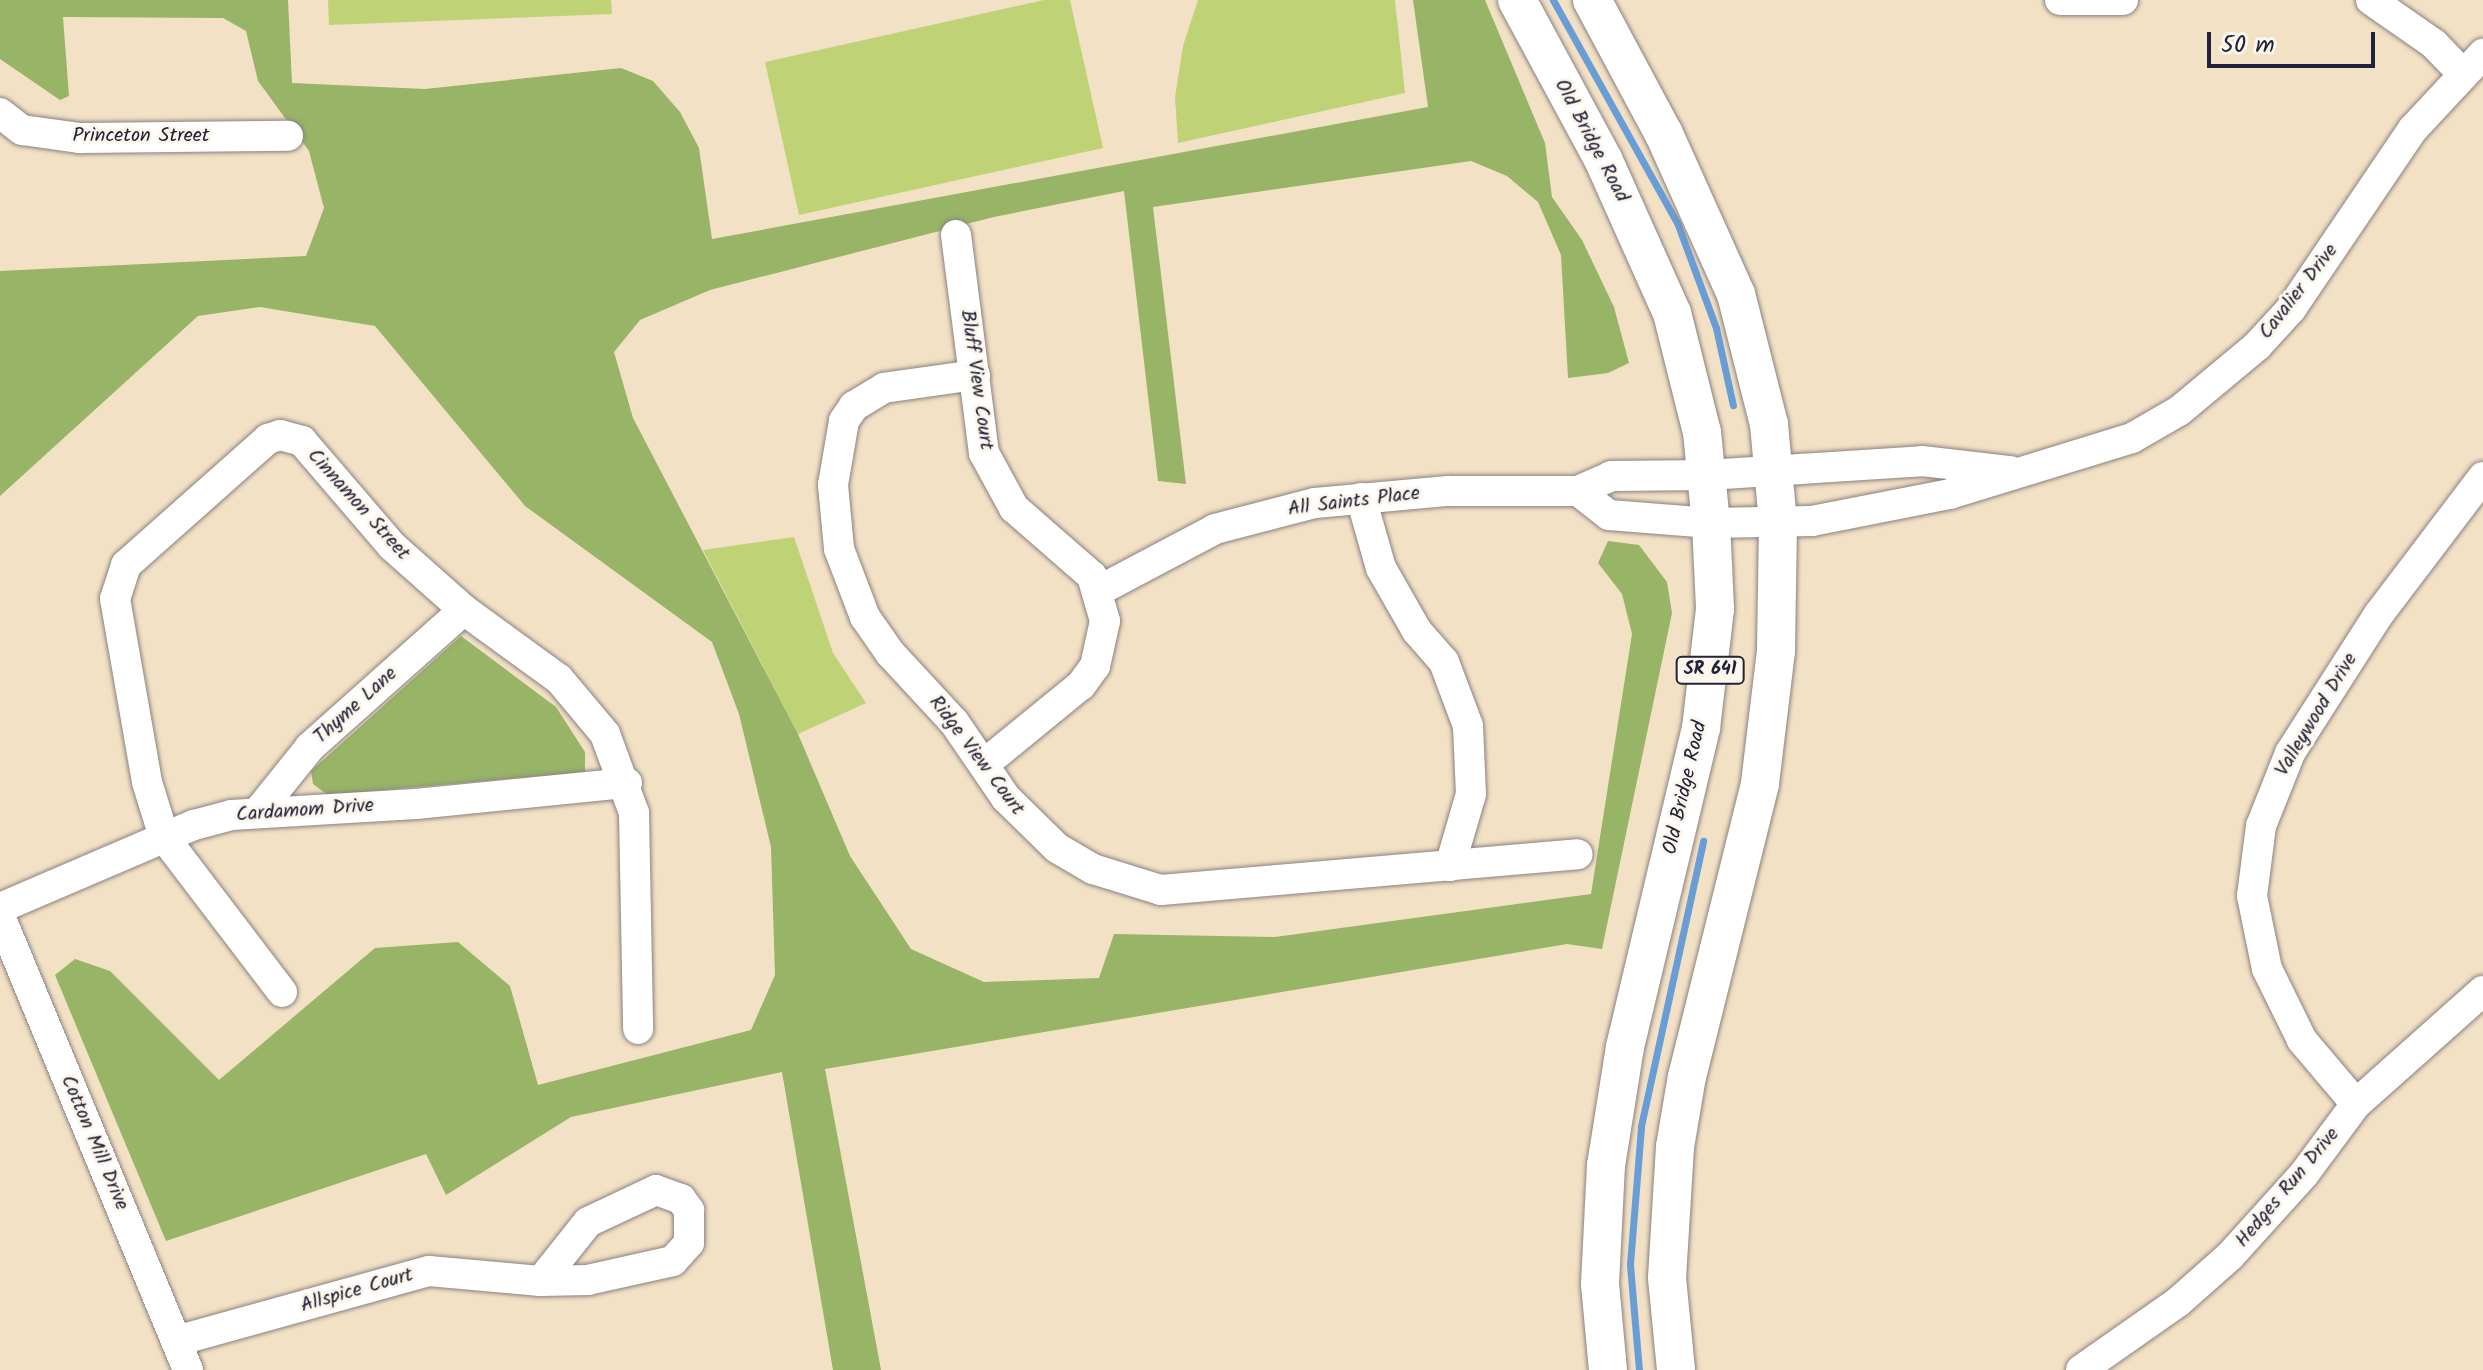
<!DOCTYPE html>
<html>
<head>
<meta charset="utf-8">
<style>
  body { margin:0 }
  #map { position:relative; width:2483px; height:1370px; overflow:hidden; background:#f3e1c5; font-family:Kalam,sans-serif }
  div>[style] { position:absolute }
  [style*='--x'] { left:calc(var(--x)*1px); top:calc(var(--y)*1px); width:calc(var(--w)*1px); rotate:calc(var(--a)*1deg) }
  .green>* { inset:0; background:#bfd276 }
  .forest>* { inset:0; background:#97b467 }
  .stream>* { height:7px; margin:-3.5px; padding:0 3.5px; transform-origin:3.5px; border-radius:3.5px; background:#699dd5 }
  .roads { filter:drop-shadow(0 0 2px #8a8280) drop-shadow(0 0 2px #8a8280) }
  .minor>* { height:30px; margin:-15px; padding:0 15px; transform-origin:15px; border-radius:15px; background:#fff }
  .major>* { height:38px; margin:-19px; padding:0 19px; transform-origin:19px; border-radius:19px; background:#fff }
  span { translate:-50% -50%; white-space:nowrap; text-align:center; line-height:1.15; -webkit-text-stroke:6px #fbf7ec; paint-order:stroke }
  .shield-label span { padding:2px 6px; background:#fbf7ec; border:2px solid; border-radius:6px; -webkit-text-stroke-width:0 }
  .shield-label { font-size:18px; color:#22223b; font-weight:700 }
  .street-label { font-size:20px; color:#22223b }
  .scale { position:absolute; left:2207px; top:32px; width:168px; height:36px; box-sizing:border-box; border:4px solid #22223b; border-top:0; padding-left:10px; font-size:24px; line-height:28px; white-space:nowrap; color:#22223b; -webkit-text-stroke:6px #fbf7ec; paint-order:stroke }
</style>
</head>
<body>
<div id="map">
  <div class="green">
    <i style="clip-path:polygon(328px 0,611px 0,612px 14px,329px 25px)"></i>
    <i style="clip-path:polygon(1044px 0,1070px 0,1103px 148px,799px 215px,765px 62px)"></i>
    <i style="clip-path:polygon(1198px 0,1395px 0,1405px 93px,1178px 143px,1175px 97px,1183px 46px)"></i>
    <i style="clip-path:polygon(794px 537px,833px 653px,866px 703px,798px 734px,703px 550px)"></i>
  </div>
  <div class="forest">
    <i style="clip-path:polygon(0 0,288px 0,292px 83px,425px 89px,621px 68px,653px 81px,680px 112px,699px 148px,712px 239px,1428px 107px,1413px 0,1485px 0,1545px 143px,1552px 197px,1582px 240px,1614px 307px,1629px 363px,1608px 373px,1568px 378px,1561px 255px,1538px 202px,1507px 176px,1471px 161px,1153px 207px,1186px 484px,1158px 481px,1124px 191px,994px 217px,710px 290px,640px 320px,614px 352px,633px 418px,798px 734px,850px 856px,911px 949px,984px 982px,1099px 978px,1114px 934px,1275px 937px,1591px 894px,1632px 634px,1622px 594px,1598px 563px,1608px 541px,1639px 545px,1667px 582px,1672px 613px,1602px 949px,1567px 944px,825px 1069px,881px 1370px,833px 1370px,782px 1072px,571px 1117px,446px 1195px,426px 1154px,166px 1241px,55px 975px,75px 959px,110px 971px,219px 1080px,375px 948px,458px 942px,510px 986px,538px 1085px,751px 1030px,775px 975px,771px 847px,739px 714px,712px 642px,525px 506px,375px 326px,260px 307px,198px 316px,0 496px,0 271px,306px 256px,324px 208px,309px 151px,258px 81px,246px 31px,223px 18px,63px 17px,69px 96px,60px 100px,0 59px)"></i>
    <i style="clip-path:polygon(461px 636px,556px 707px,585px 752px,585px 772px,328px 795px,313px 784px,311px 771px)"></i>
  </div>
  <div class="stream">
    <i style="--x:1553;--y:0;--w:257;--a:60.9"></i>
    <i style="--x:1678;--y:225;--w:110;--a:69.7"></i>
    <i style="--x:1716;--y:328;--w:79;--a:77.6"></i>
    <i style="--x:1639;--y:1370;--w:106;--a:-94.9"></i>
    <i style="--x:1630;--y:1264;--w:138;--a:-85.4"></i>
    <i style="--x:1641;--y:1126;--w:292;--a:-77.7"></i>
  </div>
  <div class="roads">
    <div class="minor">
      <i style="--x:2060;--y:0;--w:63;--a:0"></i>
      <i style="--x:2371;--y:0;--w:77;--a:34.9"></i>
      <i style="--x:2434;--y:44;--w:40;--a:46"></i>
      <i style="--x:0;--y:113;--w:28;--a:38"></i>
      <i style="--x:22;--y:130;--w:59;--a:7.9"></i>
      <i style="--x:80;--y:138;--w:208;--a:-0.6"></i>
      <i style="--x:956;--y:235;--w:220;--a:82.7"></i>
      <i style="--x:984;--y:453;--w:63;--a:61.4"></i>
      <i style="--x:1014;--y:508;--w:103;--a:41.1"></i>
      <i style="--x:1092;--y:576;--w:47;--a:73.9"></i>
      <i style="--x:1105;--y:621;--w:46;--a:102.5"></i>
      <i style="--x:1095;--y:666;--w:24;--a:126"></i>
      <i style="--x:1081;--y:685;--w:125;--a:140.8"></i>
      <i style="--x:975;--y:375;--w:92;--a:171.9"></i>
      <i style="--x:884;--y:388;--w:35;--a:149"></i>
      <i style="--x:854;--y:406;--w:18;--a:124"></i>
      <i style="--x:844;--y:421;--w:65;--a:99.8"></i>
      <i style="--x:833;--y:485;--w:64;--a:84.6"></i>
      <i style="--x:839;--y:549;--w:73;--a:69.1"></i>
      <i style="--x:865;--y:617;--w:44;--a:55.2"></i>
      <i style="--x:890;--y:653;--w:94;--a:47.2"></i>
      <i style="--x:954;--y:722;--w:92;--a:55.6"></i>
      <i style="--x:1006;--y:798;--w:71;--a:44.4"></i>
      <i style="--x:1057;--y:848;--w:42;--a:30.3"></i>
      <i style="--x:1093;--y:869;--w:71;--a:17.2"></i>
      <i style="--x:1161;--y:890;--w:418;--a:-4.9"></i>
      <i style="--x:1578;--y:491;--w:39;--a:38"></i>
      <i style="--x:1609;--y:515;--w:102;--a:4.5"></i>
      <i style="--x:1711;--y:523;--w:101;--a:-1.1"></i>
      <i style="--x:1812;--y:521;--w:141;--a:-11.1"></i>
      <i style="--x:1950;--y:494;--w:190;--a:-17.1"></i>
      <i style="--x:2132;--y:438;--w:54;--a:-29.9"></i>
      <i style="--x:2179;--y:411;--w:102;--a:-39.8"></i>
      <i style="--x:2257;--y:346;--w:50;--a:-47.4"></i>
      <i style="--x:2291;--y:309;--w:217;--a:-55.9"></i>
      <i style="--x:2413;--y:129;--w:103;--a:-47"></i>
      <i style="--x:1361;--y:498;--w:73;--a:74.1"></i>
      <i style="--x:1381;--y:568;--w:73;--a:60.3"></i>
      <i style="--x:1417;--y:631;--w:41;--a:48.9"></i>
      <i style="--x:1444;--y:662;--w:68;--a:69.4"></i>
      <i style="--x:1468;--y:726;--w:68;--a:87.5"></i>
      <i style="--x:1471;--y:794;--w:75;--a:106.3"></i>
      <i style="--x:1100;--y:590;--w:130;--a:-27.9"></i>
      <i style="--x:1215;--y:529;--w:103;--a:-14.6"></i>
      <i style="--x:1315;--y:503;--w:134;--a:-5.2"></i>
      <i style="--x:1448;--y:491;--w:130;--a:0"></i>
      <i style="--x:1578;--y:491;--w:36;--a:-24"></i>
      <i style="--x:1611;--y:476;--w:97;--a:-0.6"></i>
      <i style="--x:1708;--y:475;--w:214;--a:-3.7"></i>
      <i style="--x:1922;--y:461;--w:89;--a:6.5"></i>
      <i style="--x:258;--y:812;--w:83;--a:-51.3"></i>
      <i style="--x:310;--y:747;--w:206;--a:-41.7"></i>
      <i style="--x:0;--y:908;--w:211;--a:-23.2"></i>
      <i style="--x:194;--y:825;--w:38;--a:-15"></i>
      <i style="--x:231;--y:815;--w:185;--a:-3.4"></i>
      <i style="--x:416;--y:804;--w:212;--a:-5.7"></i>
      <i style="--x:0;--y:916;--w:491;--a:67.5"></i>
      <i style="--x:282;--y:992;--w:195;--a:-127.3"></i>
      <i style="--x:164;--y:837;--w:58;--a:-107.2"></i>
      <i style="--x:147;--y:782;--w:186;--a:-99.9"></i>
      <i style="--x:115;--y:599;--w:36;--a:-72"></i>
      <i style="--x:126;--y:565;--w:190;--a:-41.6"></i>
      <i style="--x:268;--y:439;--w:13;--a:-18"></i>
      <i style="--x:280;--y:435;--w:23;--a:15"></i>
      <i style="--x:302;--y:441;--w:138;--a:49.4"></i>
      <i style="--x:392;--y:546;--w:96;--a:41.6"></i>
      <i style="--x:464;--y:610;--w:117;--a:36"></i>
      <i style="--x:559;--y:679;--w:72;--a:50.1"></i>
      <i style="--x:605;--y:734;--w:84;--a:69.8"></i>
      <i style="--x:634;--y:813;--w:216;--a:88.9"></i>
      <i style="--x:2356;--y:1104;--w:84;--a:-130.2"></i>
      <i style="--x:2302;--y:1040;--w:79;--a:-116.2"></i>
      <i style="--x:2267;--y:969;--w:75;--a:-101.6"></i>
      <i style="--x:2252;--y:896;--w:71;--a:-82.7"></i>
      <i style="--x:2261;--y:826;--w:79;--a:-68.3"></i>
      <i style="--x:2290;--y:753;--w:165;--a:-57.4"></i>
      <i style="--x:2379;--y:614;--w:172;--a:-52.8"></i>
      <i style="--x:656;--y:1190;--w:27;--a:20"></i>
      <i style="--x:681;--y:1199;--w:14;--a:54"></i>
      <i style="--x:689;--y:1210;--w:33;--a:90"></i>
      <i style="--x:689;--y:1243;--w:24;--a:132"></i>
      <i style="--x:673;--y:1261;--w:87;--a:167.4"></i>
      <i style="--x:588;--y:1280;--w:47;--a:178.8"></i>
      <i style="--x:541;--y:1281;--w:75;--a:-51.5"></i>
      <i style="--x:588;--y:1222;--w:75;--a:-25.2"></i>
      <i style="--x:176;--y:1341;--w:263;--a:-15.5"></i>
      <i style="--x:429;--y:1271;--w:112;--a:5.1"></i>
      <i style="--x:2081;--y:1370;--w:118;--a:-35"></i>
      <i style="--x:2178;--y:1302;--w:69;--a:-41.5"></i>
      <i style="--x:2230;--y:1256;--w:110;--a:-47.9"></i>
      <i style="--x:2304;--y:1174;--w:87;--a:-53.4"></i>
      <i style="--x:2356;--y:1104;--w:170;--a:-41.7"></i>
    </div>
    <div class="major">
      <i style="--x:1517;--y:0;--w:181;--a:61.6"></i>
      <i style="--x:1603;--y:159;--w:169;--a:65.9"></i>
      <i style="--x:1672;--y:313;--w:123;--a:75.9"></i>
      <i style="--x:1702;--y:432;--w:91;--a:84.4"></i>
      <i style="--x:1711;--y:523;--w:86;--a:87.3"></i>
      <i style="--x:1715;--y:609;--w:120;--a:96.7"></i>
      <i style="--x:1701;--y:728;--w:328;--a:103.4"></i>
      <i style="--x:1625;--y:1047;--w:120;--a:99.1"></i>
      <i style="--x:1606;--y:1165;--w:119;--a:92.9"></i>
      <i style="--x:1600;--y:1284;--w:86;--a:84.7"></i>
      <i style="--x:1592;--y:0;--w:152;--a:61.8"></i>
      <i style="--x:1664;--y:134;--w:175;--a:65.8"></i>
      <i style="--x:1736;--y:294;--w:134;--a:75.8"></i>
      <i style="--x:1769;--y:424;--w:99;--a:84.8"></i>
      <i style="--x:1778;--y:523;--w:128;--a:90.9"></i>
      <i style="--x:1776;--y:651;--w:134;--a:96.9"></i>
      <i style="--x:1760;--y:784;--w:301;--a:104"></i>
      <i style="--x:1687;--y:1076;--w:72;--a:99.6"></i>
      <i style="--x:1675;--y:1147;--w:131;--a:93.5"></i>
      <i style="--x:1667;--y:1278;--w:92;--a:84.4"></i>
    </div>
  </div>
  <div class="shield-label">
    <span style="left:1710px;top:670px">SR 641</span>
  </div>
  <div class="street-label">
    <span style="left:141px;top:136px">Princeton Street</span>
    <span style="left:1591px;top:141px;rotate:62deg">Old Bridge Road</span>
    <span style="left:2299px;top:292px;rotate:-52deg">Cavalier Drive</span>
    <span style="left:976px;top:380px;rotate:82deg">Bluff View Court</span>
    <span style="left:1354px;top:502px;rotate:-7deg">All Saints Place</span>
    <span style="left:358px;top:505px;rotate:48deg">Cinnamon Street</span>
    <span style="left:356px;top:706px;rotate:-42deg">Thyme Lane</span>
    <span style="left:2317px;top:715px;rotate:-59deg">Valleywood Drive</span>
    <span style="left:976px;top:756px;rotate:53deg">Ridge View Court</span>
    <span style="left:1686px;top:788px;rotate:-77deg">Old Bridge Road</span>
    <span style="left:305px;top:811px;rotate:-4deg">Cardamom Drive</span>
    <span style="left:94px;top:1143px;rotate:67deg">Cotton Mill Drive</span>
    <span style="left:2288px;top:1188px;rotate:-50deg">Hedges Run Drive</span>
    <span style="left:357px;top:1291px;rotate:-16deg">Allspice Court</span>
  </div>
  <div class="scale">50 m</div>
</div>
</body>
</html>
